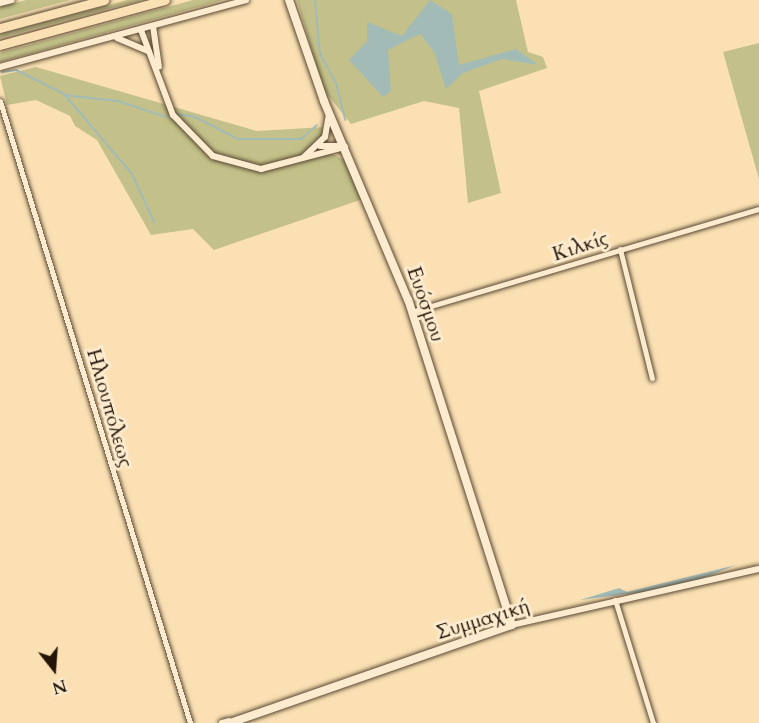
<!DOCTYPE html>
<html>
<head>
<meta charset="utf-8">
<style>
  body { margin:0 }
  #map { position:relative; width:759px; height:723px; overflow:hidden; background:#fae0b3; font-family:Cardo,serif }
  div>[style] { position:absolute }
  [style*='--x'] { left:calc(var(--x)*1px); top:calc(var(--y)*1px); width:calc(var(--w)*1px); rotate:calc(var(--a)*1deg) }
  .green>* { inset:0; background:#c3c189 }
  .water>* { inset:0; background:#a2bbb7 }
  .stream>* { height:2px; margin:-1px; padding:0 1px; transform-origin:1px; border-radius:1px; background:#a2bbb7 }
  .roads { filter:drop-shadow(0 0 2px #594833) drop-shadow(0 0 2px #594833) }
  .minor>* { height:5px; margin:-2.5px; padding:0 2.5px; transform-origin:2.5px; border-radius:2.5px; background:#fcebce }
  .tertiary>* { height:6px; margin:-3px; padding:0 3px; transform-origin:3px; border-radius:3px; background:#fcebce }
  .secondary>* { height:8px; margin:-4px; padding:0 4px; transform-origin:4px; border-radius:4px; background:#fcebce }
  .motorway>* { height:9px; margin:-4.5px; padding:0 4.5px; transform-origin:4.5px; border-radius:4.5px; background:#fae0b3 }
  span { translate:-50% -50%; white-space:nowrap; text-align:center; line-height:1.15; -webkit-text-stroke:6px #fcebce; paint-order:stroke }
  .street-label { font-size:20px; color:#231508 }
  .north { position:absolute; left:24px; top:639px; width:60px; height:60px; -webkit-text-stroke:4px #fcebce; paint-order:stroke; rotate:163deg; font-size:16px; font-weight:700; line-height:24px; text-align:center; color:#231508 }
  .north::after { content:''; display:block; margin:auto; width:21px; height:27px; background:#231508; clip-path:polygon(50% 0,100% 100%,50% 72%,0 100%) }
</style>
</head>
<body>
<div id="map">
  <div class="green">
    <i style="clip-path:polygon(26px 0,70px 0,0 19px,0 7px)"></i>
    <i style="clip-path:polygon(127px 0,141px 0,0 38px,0 34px)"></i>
    <i style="clip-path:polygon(193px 0,223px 0,0 62px,0 53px)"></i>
    <i style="clip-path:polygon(297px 0,516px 0,528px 52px,543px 57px,547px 68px,479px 91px,501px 193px,468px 203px,459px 108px,424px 101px,351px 124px,323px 89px)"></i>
    <i style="clip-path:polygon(759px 43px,759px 179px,723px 52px)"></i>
    <i style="clip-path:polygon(36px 67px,257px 131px,325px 127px,330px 153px,345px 160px,363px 199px,214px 250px,193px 229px,151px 235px,97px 140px,75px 126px,70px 116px,36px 100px,7px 105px,0 76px)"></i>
  </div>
  <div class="water">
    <i style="clip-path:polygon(430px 0,452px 14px,459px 65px,516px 49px,538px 65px,502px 59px,463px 73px,446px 89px,434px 52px,420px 34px,388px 50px,391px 91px,383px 97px,349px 60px,367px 41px,367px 22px,402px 36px)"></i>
    <i style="clip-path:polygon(736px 565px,681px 587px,580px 600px,619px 588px,627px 592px)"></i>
  </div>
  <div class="stream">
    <i style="--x:315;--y:0;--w:54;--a:84.7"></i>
    <i style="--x:320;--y:54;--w:33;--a:61"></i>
    <i style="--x:336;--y:83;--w:38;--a:76"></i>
    <i style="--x:2;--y:72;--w:14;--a:-8"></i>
    <i style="--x:16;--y:70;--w:54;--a:26.6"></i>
    <i style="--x:64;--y:94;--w:105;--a:49.6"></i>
    <i style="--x:132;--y:174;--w:53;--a:65.4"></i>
    <i style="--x:64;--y:95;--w:54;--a:6.3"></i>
    <i style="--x:118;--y:101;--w:51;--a:18.4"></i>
    <i style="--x:177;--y:114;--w:18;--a:9"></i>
    <i style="--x:195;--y:117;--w:48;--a:27.1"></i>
    <i style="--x:238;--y:139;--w:63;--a:0"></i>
    <i style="--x:301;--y:139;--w:21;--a:-41"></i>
  </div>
  <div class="roads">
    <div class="minor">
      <i style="--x:0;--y:101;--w:650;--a:73.01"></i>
      <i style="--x:620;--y:249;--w:133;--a:76.1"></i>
      <i style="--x:411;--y:312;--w:363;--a:-16.5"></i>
      <i style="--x:615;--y:600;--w:129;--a:72.8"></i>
    </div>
    <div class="tertiary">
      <i style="--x:0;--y:3;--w:12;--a:-14"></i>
      <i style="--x:153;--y:26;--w:41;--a:81.7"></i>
      <i style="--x:141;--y:30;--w:91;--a:69.4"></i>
      <i style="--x:173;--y:115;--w:57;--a:45.7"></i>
      <i style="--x:213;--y:156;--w:50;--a:15.2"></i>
      <i style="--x:261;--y:169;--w:87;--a:-14.7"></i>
      <i style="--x:117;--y:38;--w:34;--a:23"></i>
      <i style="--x:0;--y:67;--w:255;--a:-15.2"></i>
      <i style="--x:320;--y:146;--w:24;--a:0"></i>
      <i style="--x:304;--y:157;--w:29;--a:-44"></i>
      <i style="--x:325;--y:137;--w:23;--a:-80"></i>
      <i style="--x:512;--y:625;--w:253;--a:-12.8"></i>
      <i style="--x:222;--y:723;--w:7;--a:-16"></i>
    </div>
    <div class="secondary">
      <i style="--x:230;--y:723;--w:299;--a:-19.2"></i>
      <i style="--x:512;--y:625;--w:341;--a:-107.7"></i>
      <i style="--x:408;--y:300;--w:216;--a:-112.9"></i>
      <i style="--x:324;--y:101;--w:107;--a:-109.1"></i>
    </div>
    <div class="motorway">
      <i style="--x:0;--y:28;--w:108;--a:-15.1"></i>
      <i style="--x:0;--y:45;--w:171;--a:-15.3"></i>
    </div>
  </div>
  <div class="street-label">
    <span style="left:580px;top:246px;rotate:-18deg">Κιλκίς</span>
    <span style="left:426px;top:304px;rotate:71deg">Ευόσμου</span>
    <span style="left:110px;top:408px;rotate:74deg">Ηλιουπόλεως</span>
    <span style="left:483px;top:619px;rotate:-17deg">Συμμαχική</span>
  </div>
  <div class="north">N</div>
</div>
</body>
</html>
